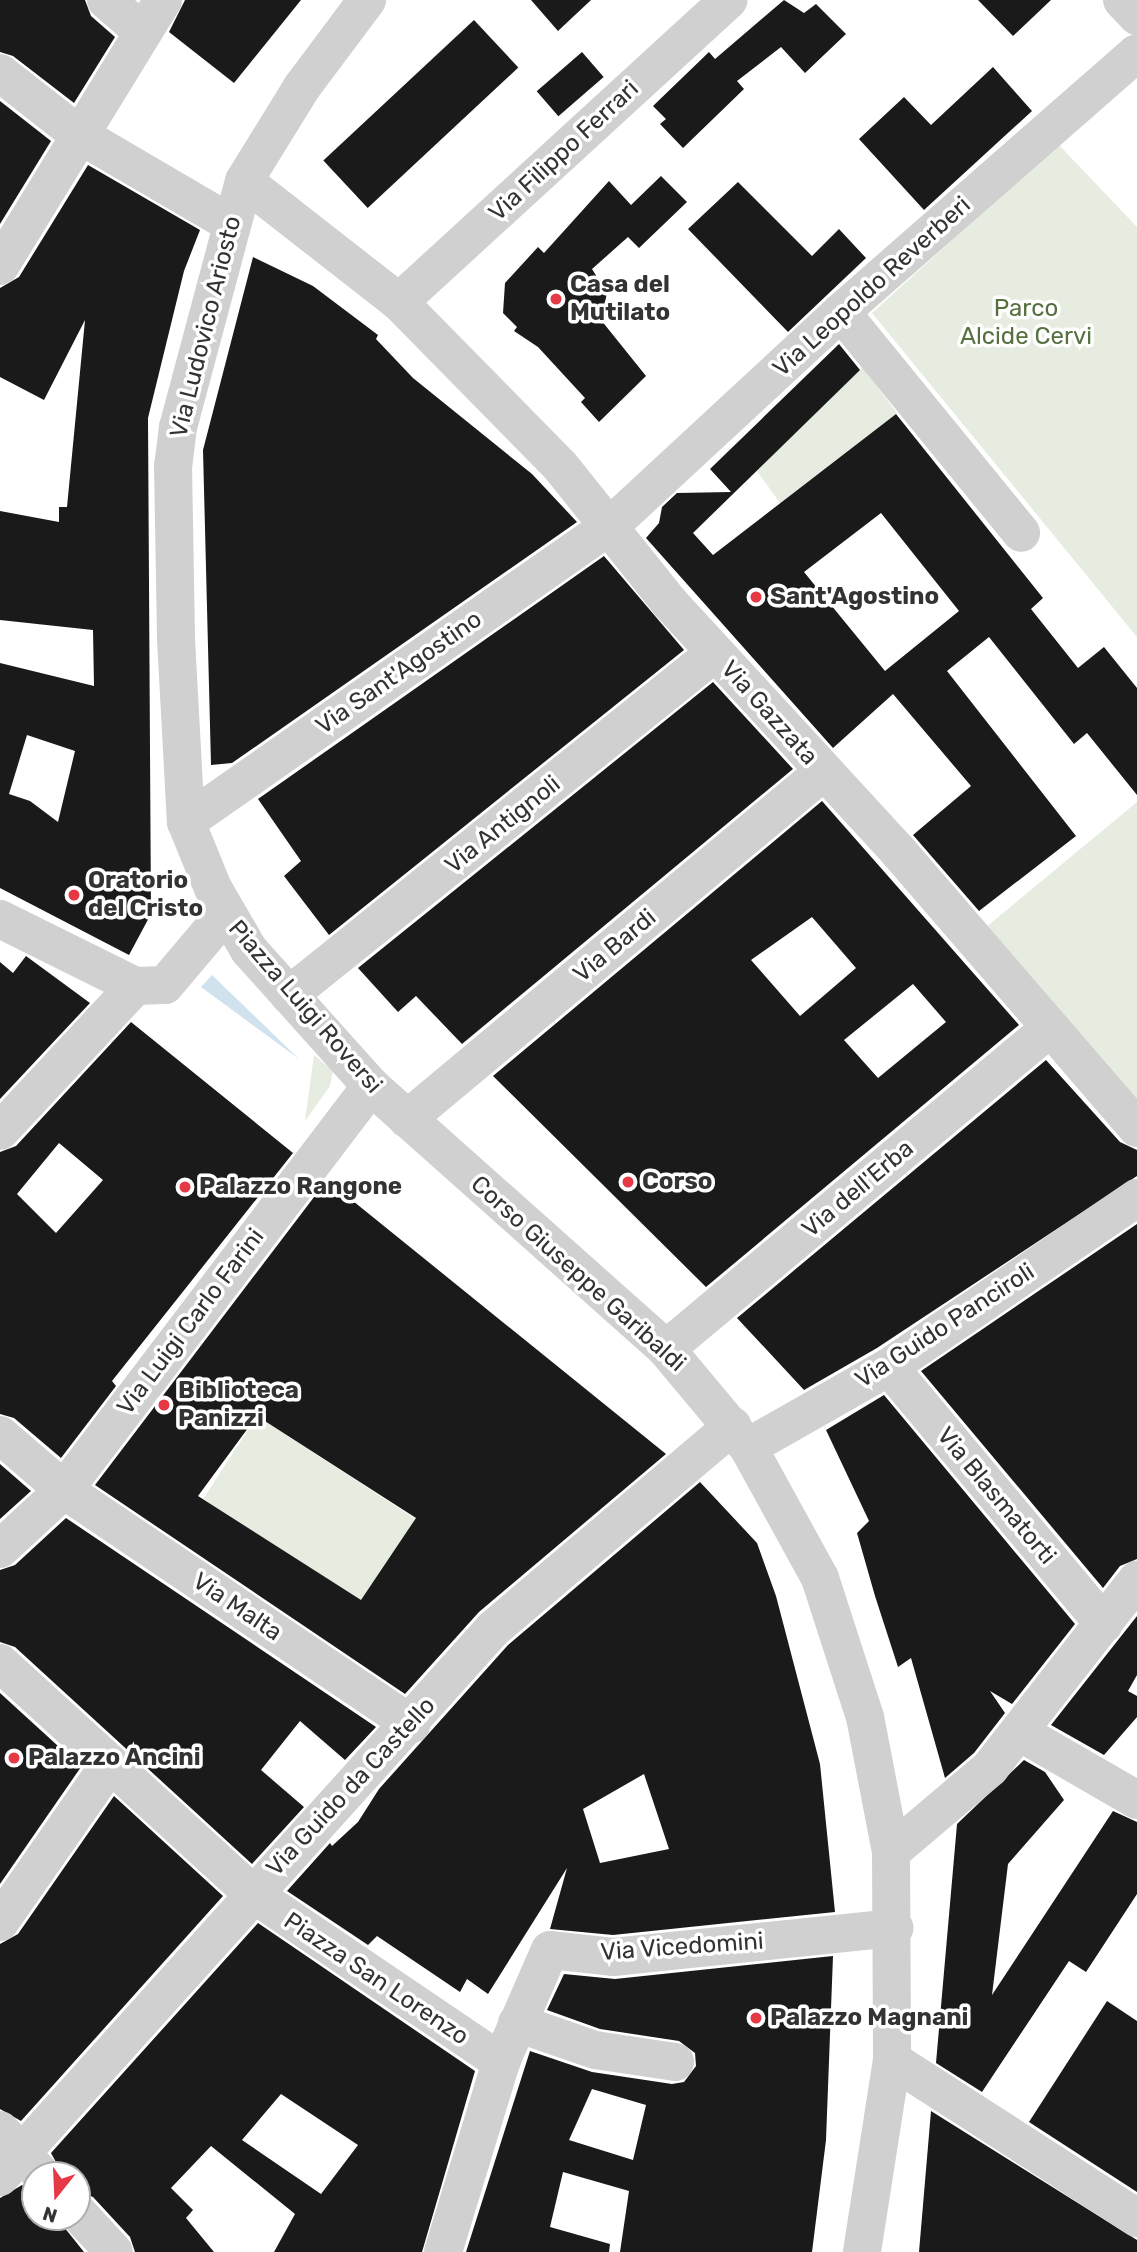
<!DOCTYPE html>
<html>
<head>
<meta charset="utf-8">
<style>
  body { margin:0 }
  #map { position:relative; width:1137px; height:2252px; overflow:hidden; background:#fff; font-family:Rubik,sans-serif }
  div>[style] { position:absolute }
  [style*='--x'] { left:calc(var(--x)*1px); top:calc(var(--y)*1px); width:calc(var(--w)*1px); rotate:calc(var(--a)*1deg) }
  .green>* { inset:0; background:#e6ecdf; transform-origin:0 0 }
  .water>* { inset:0; background:#cfe2ee }
  .building>* { inset:0; background:#1a1a1a; transform-origin:0 0 }
  .minor>* { height:38px; margin:-19px; padding:0 19px; transform-origin:19px; border-radius:19px; background:#d0d0d0 }
  .dots>* { width:19px; height:19px; translate:-50% -50%; box-sizing:border-box; border:4px solid #fff; border-radius:50% }
  span { translate:-50% -50%; white-space:nowrap; text-align:center; line-height:1.15; -webkit-text-stroke:7px #fff; paint-order:stroke }
  .street-label { font-size:24px; color:#333 }
  .poi-label { font-size:24px; color:#333; font-weight:700 }
  .left { translate:0 -50%; text-align:left }
  .park-label { font-size:24px; color:#56703f }
  .north { position:absolute; left:21px; top:2161px; width:70px; height:70px; box-sizing:border-box; background:#fff; border:2px solid #adadad; border-radius:50%; rotate:198deg; font-size:19px; font-weight:700; line-height:28px; text-align:center; color:#333 }
  .north::after { content:''; display:block; margin:auto; width:24px; height:32px; background:#e63946; clip-path:polygon(50% 0,100% 100%,50% 72%,0 100%) }
</style>
</head>
<body>
<div id="map">
  <div class="green">
    <i style="clip-path:polygon(1058px 144px,1137px 227px,1137px 637px,872px 313px)"></i>
    <i style="clip-path:polygon(862px 367px,897px 413px,780px 503px,757px 471px)"></i>
    <i style="clip-path:polygon(1137px 802px,1137px 1102px,985px 928px)"></i>
    <i style="clip-path:polygon(314px 1055px,333px 1071px,330px 1086px,305px 1121px)"></i>
    <i style="left:257px;top:1416px;width:189px;height:99px;rotate:33deg"></i>
  </div>
  <div class="water">
    <i style="clip-path:polygon(212px 975px,299px 1059px,201px 987px)"></i>
  </div>
  <div class="building">
    <i style="clip-path:polygon(0 0,85px 0,91px 16px,115px 37px,74px 103px,13px 56px,0 52px)"></i>
    <i style="clip-path:polygon(185px 0,301px 0,234px 83px,169px 32px)"></i>
    <i style="clip-path:polygon(531px 0,591px 0,558px 31px)"></i>
    <i style="clip-path:polygon(784px 0,804px 13px,816px 4px,846px 34px,805px 73px,781px 47px,737px 81px,744px 89px,683px 148px,660px 124px,666px 119px,653px 106px,709px 52px,715px 59px)"></i>
    <i style="clip-path:polygon(978px 0,1051px 0,1013px 36px)"></i>
    <i style="left:474px;top:20px;width:65px;height:206px;rotate:47deg"></i>
    <i style="left:582px;top:52px;width:33px;height:60px;rotate:49deg"></i>
    <i style="clip-path:polygon(993px 67px,1032px 111px,924px 210px,859px 139px,904px 97px,931px 125px)"></i>
    <i style="clip-path:polygon(0 101px,51px 141px,0 224px)"></i>
    <i style="clip-path:polygon(evenodd,88px 165px,200px 230px,184px 271px,148px 418px,151px 914px,129px 955px,0 888px,0 663px,94px 686px,93px 630px,0 620px,0 511px,59px 522px,59px 507px,67px 507px,85px 320px,44px 400px,0 377px,0 288px,19px 277px,88px 165px,27px 735px,75px 751px,58px 822px,30px 801px,9px 794px,27px 735px)"></i>
    <i style="clip-path:polygon(661px 176px,687px 202px,639px 248px,628px 237px,592px 269px,607px 293px,601px 320px,646px 376px,599px 422px,581px 402px,585px 398px,538px 347px,514px 331px,517px 327px,503px 313px,505px 283px,538px 247px,544px 253px,609px 181px,631px 205px)"></i>
    <i style="clip-path:polygon(738px 182px,812px 256px,839px 229px,866px 258px,788px 332px,688px 229px)"></i>
    <i style="clip-path:polygon(253px 257px,313px 286px,378px 335px,376px 339px,413px 378px,532px 474px,577px 522px,232px 763px,211px 765px,203px 450px)"></i>
    <i style="clip-path:polygon(evenodd,839px 344px,860px 370px,693px 533px,713px 555px,896px 414px,1043px 598px,1031px 609px,1078px 668px,1104px 647px,1137px 688px,1137px 795px,1087px 733px,1074px 744px,989px 637px,947px 671px,1076px 836px,979px 911px,913px 835px,971px 786px,893px 694px,833px 748px,646px 538px,659px 523px,662px 507px,677px 493px,731px 492px,710px 469px,839px 344px,881px 513px,959px 611px,885px 671px,804px 572px,881px 513px)"></i>
    <i style="clip-path:polygon(604px 556px,684px 650px,329px 935px,284px 876px,301px 861px,258px 799px)"></i>
    <i style="clip-path:polygon(713px 682px,793px 769px,462px 1044px,416px 996px,398px 1012px,358px 968px)"></i>
    <i style="clip-path:polygon(evenodd,822px 801px,1019px 1025px,706px 1287px,493px 1076px,822px 801px,812px 917px,856px 968px,800px 1016px,751px 960px,812px 917px,822px 801px,913px 984px,946px 1022px,878px 1078px,844px 1040px,913px 984px)"></i>
    <i style="clip-path:polygon(26px 956px,90px 1003px,0 1099px,0 962px,13px 973px)"></i>
    <i style="clip-path:polygon(evenodd,131px 1022px,293px 1153px,112px 1381px,116px 1386px,61px 1458px,14px 1418px,0 1414px,0 1152px,16px 1146px,131px 1022px,59px 1143px,103px 1180px,56px 1233px,17px 1194px,59px 1143px)"></i>
    <i style="clip-path:polygon(1046px 1060px,1120px 1142px,1137px 1150px,1137px 1176px,877px 1348px,804px 1390px,737px 1318px)"></i>
    <i style="clip-path:polygon(evenodd,327px 1180px,666px 1454px,479px 1612px,405px 1694px,95px 1485px,327px 1180px,257px 1416px,416px 1518px,361px 1600px,198px 1496px,257px 1416px)"></i>
    <i style="clip-path:polygon(1137px 1224px,1137px 1559px,1120px 1566px,1103px 1588px,921px 1371px)"></i>
    <i style="clip-path:polygon(884px 1395px,1075px 1624px,1012px 1704px,990px 1691px,1005px 1713px,974px 1753px,945px 1778px,911px 1658px,898px 1667px,875px 1596px,857px 1533px,869px 1521px,826px 1430px)"></i>
    <i style="clip-path:polygon(0 1464px,31px 1491px,0 1519px)"></i>
    <i style="clip-path:polygon(evenodd,700px 1482px,757px 1543px,776px 1596px,820px 1764px,835px 1912px,613px 1935px,550px 1929px,567px 1868px,488px 1994px,467px 1979px,460px 1992px,377px 1936px,368px 1945px,287px 1891px,330px 1843px,332px 1846px,358px 1822px,379px 1789px,508px 1645px,700px 1482px,644px 1774px,669px 1849px,600px 1863px,583px 1809px,644px 1774px)"></i>
    <i style="clip-path:polygon(66px 1518px,376px 1727px,345px 1760px,300px 1721px,261px 1770px,304px 1807px,252px 1864px,15px 1647px,0 1642px,0 1570px,15px 1565px)"></i>
    <i style="clip-path:polygon(1137px 1616px,1137px 1675px,1128px 1691px,1137px 1696px,1137px 1717px,1104px 1755px,1051px 1725px)"></i>
    <i style="clip-path:polygon(0 1693px,81px 1767px,0 1884px)"></i>
    <i style="clip-path:polygon(1024px 1760px,1045px 1772px,1064px 1800px,1008px 1864px,992px 1995px,1113px 1811px,1137px 1822px,1137px 1894px,1086px 1972px,1069px 1961px,982px 2092px,936px 2063px,957px 1824px)"></i>
    <i style="clip-path:polygon(114px 1796px,223px 1896px,21px 2121px,0 2109px,0 1944px,18px 1934px)"></i>
    <i style="clip-path:polygon(evenodd,258px 1923px,475px 2071px,422px 2252px,274px 2252px,295px 2214px,211px 2146px,171px 2188px,193px 2210px,186px 2218px,214px 2252px,135px 2252px,130px 2237px,93px 2197px,77px 2191px,77px 2175px,63px 2175px,51px 2153px,258px 1923px,281px 2094px,358px 2145px,321px 2194px,242px 2140px,281px 2094px)"></i>
    <i style="clip-path:polygon(evenodd,833px 1956px,826px 2140px,812px 2252px,620px 2252px,629px 2191px,563px 2172px,550px 2227px,610px 2244px,609px 2252px,466px 2252px,530px 2051px,592px 2072px,672px 2084px,684px 2082px,696px 2066px,695px 2053px,679px 2041px,600px 2029px,547px 2010px,564px 1974px,615px 1979px,833px 1956px,592px 2089px,646px 2105px,633px 2160px,569px 2140px,592px 2089px)"></i>
    <i style="clip-path:polygon(1107px 2001px,1137px 2021px,1137px 2192px,1029px 2122px)"></i>
    <i style="clip-path:polygon(931px 2111px,1137px 2240px,1137px 2252px,919px 2252px)"></i>
    <i style="clip-path:polygon(22px 2185px,35px 2196px,35px 2217px,56px 2217px,84px 2252px,0 2252px,0 2198px)"></i>
  </div>
  <div class="minor">
    <i style="--x:106;--y:0;--w:49;--a:40.9"></i>
    <i style="--x:367;--y:0;--w:109;--a:126.8"></i>
    <i style="--x:302;--y:87;--w:110;--a:121.7"></i>
    <i style="--x:244;--y:181;--w:255;--a:105"></i>
    <i style="--x:178;--y:427;--w:38;--a:97"></i>
    <i style="--x:173;--y:465;--w:174;--a:89"></i>
    <i style="--x:176;--y:639;--w:183;--a:86.9"></i>
    <i style="--x:186;--y:822;--w:71;--a:67.8"></i>
    <i style="--x:213;--y:888;--w:72;--a:59.9"></i>
    <i style="--x:249;--y:950;--w:183;--a:48.1"></i>
    <i style="--x:371;--y:1086;--w:395;--a:41.7"></i>
    <i style="--x:666;--y:1349;--w:128;--a:50.1"></i>
    <i style="--x:748;--y:1447;--w:149;--a:61.2"></i>
    <i style="--x:820;--y:1578;--w:146;--a:72.1"></i>
    <i style="--x:865;--y:1717;--w:137;--a:79.1"></i>
    <i style="--x:891;--y:1852;--w:208;--a:89.7"></i>
    <i style="--x:892;--y:2060;--w:194;--a:98.9"></i>
    <i style="--x:1122;--y:0;--w:22;--a:47"></i>
    <i style="--x:0;--y:73;--w:99;--a:38"></i>
    <i style="--x:78;--y:134;--w:178;--a:30.3"></i>
    <i style="--x:244;--y:181;--w:197;--a:38"></i>
    <i style="--x:399;--y:302;--w:231;--a:45.5"></i>
    <i style="--x:561;--y:467;--w:174;--a:51.3"></i>
    <i style="--x:670;--y:603;--w:337;--a:47.4"></i>
    <i style="--x:898;--y:851;--w:366;--a:49.2"></i>
    <i style="--x:0;--y:266;--w:312;--a:-58.5"></i>
    <i style="--x:399;--y:302;--w:447;--a:-42.5"></i>
    <i style="--x:841;--y:312;--w:285;--a:50.8"></i>
    <i style="--x:186;--y:822;--w:518;--a:-34.95"></i>
    <i style="--x:611;--y:525;--w:313;--a:-42.8"></i>
    <i style="--x:841;--y:312;--w:393;--a:-41.2"></i>
    <i style="--x:0;--y:919;--w:151;--a:26.4"></i>
    <i style="--x:135;--y:986;--w:30;--a:-2"></i>
    <i style="--x:165;--y:985;--w:93;--a:-49.8"></i>
    <i style="--x:289;--y:995;--w:546;--a:-38.76"></i>
    <i style="--x:407;--y:1119;--w:540;--a:-39.82"></i>
    <i style="--x:0;--y:1131;--w:198;--a:-47"></i>
    <i style="--x:666;--y:1349;--w:500;--a:-39.89"></i>
    <i style="--x:889;--y:1367;--w:335;--a:50.1"></i>
    <i style="--x:0;--y:1435;--w:84;--a:40.7"></i>
    <i style="--x:64;--y:1490;--w:419;--a:34"></i>
    <i style="--x:748;--y:1447;--w:162;--a:-29.6"></i>
    <i style="--x:889;--y:1367;--w:300;--a:-34.3"></i>
    <i style="--x:0;--y:1549;--w:87;--a:-42.7"></i>
    <i style="--x:64;--y:1490;--w:507;--a:-52.77"></i>
    <i style="--x:0;--y:1663;--w:343;--a:42.4"></i>
    <i style="--x:253;--y:1894;--w:300;--a:34.1"></i>
    <i style="--x:1021;--y:1733;--w:134;--a:30"></i>
    <i style="--x:891;--y:1852;--w:130;--a:-40.3"></i>
    <i style="--x:990;--y:1768;--w:239;--a:-52"></i>
    <i style="--x:0;--y:1922;--w:191;--a:-55.2"></i>
    <i style="--x:517;--y:2023;--w:83;--a:19.1"></i>
    <i style="--x:595;--y:2050;--w:81;--a:8.5"></i>
    <i style="--x:892;--y:2060;--w:292;--a:32.8"></i>
    <i style="--x:0;--y:2130;--w:62;--a:47"></i>
    <i style="--x:0;--y:2177;--w:737;--a:-48.02"></i>
    <i style="--x:493;--y:1629;--w:314;--a:-40.3"></i>
    <i style="--x:77;--y:2212;--w:54;--a:47.2"></i>
    <i style="--x:443;--y:2252;--w:199;--a:-73"></i>
    <i style="--x:501;--y:2062;--w:122;--a:-66.4"></i>
    <i style="--x:550;--y:1950;--w:63;--a:6.3"></i>
    <i style="--x:613;--y:1957;--w:283;--a:-5.9"></i>
  </div>
  <div class="dots">
    <i style="left:556px;top:299px;background:#e63946"></i>
    <i style="left:756px;top:597px;background:#e63946"></i>
    <i style="left:74px;top:895px;background:#e63946"></i>
    <i style="left:628px;top:1182px;background:#e63946"></i>
    <i style="left:185px;top:1187px;background:#e63946"></i>
    <i style="left:164px;top:1405px;background:#e63946"></i>
    <i style="left:14px;top:1758px;background:#e63946"></i>
    <i style="left:756px;top:2018px;background:#e63946"></i>
  </div>
  <div class="street-label">
    <span style="left:564px;top:151px;rotate:-43deg">Via Filippo Ferrari</span>
    <span style="left:872px;top:287px;rotate:-42deg">Via Leopoldo Reverberi</span>
    <span style="left:206px;top:327px;rotate:-76deg">Via Ludovico Ariosto</span>
    <span style="left:399px;top:673px;rotate:-35deg">Via Sant'Agostino</span>
    <span style="left:769px;top:713px;rotate:48deg">Via Gazzata</span>
    <span style="left:503px;top:825px;rotate:-39deg">Via Antignoli</span>
    <span style="left:615px;top:946px;rotate:-40deg">Via Bardi</span>
    <span style="left:305px;top:1007px;rotate:49deg">Piazza Luigi Roversi</span>
    <span style="left:858px;top:1189px;rotate:-40deg">Via dell'Erba</span>
    <span style="left:578px;top:1274px;rotate:42deg">Corso Giuseppe Garibaldi</span>
    <span style="left:191px;top:1322px;rotate:-53deg">Via Luigi Carlo Farini</span>
    <span style="left:945px;top:1326px;rotate:-33deg">Via Guido Panciroli</span>
    <span style="left:996px;top:1496px;rotate:50deg">Via Blasmatorti</span>
    <span style="left:237px;top:1607px;rotate:34deg">Via Malta</span>
    <span style="left:351px;top:1787px;rotate:-47deg">Via Guido da Castello</span>
    <span style="left:682px;top:1947px;rotate:-4deg">Via Vicedomini</span>
    <span style="left:376px;top:1979px;rotate:34deg">Piazza San Lorenzo</span>
  </div>
  <div class="poi-label">
    <span class="left" style="left:570px;top:299px">Casa del<br>Mutilato</span>
    <span class="left" style="left:770px;top:597px">Sant'Agostino</span>
    <span class="left" style="left:88px;top:895px">Oratorio<br>del Cristo</span>
    <span class="left" style="left:642px;top:1182px">Corso</span>
    <span class="left" style="left:199px;top:1187px">Palazzo Rangone</span>
    <span class="left" style="left:178px;top:1405px">Biblioteca<br>Panizzi</span>
    <span class="left" style="left:28px;top:1758px">Palazzo Ancini</span>
    <span class="left" style="left:770px;top:2018px">Palazzo Magnani</span>
  </div>
  <div class="park-label">
    <span style="left:1026px;top:323px">Parco<br>Alcide Cervi</span>
  </div>
  <div class="north">N</div>
</div>
</body>
</html>
